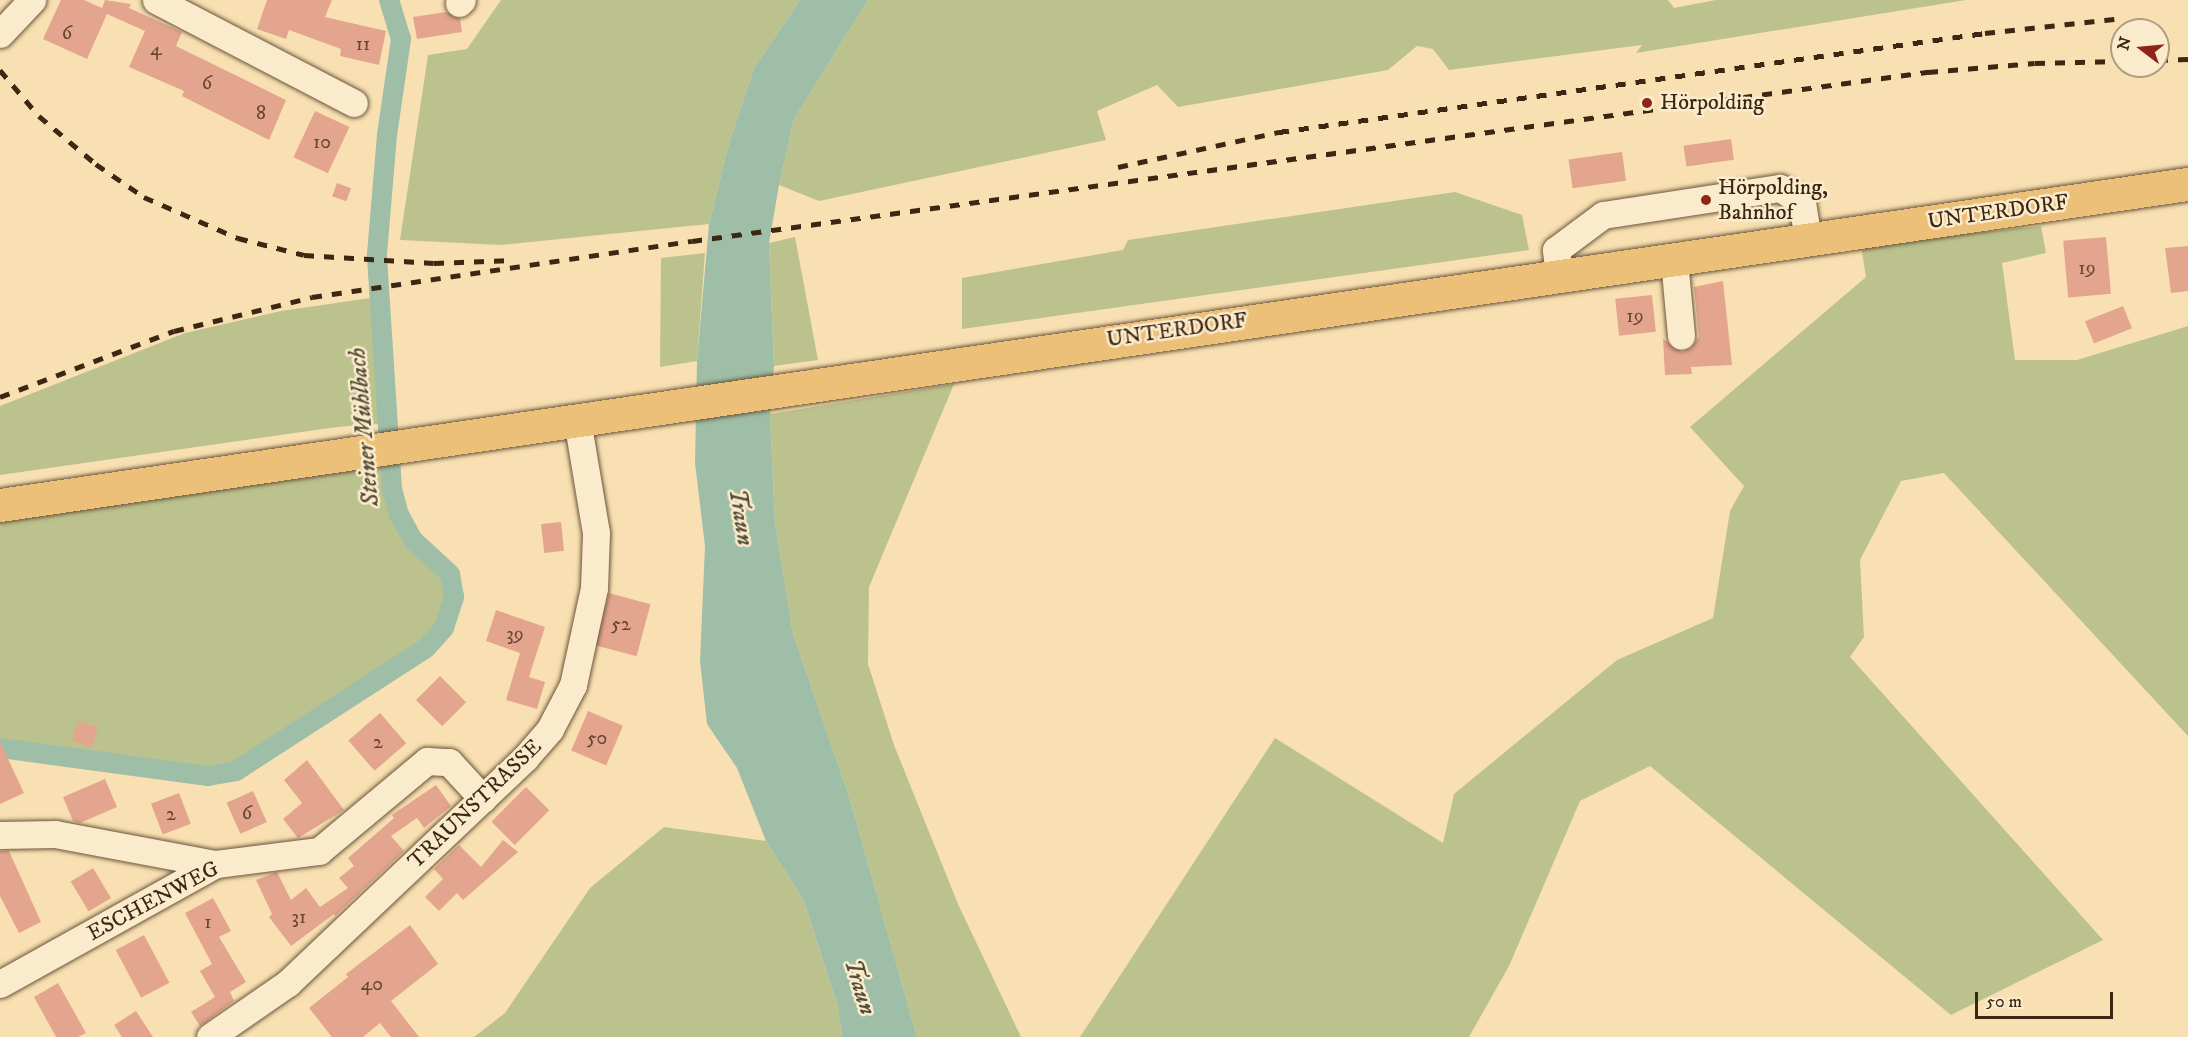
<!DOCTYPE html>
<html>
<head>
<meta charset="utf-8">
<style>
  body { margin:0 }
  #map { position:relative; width:2188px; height:1037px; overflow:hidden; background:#f9e0b2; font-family:"IM FELL DW Pica",serif }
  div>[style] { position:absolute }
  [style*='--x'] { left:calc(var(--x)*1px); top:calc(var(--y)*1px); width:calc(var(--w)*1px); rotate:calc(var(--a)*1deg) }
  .green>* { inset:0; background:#bcc28d }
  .water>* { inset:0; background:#9fbea7 }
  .canal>* { height:20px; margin:-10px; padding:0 10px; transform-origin:10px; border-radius:10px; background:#9fbea7 }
  .building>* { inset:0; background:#e4a58e; transform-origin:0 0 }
  .roads { filter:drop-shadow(0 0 2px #6b553b) drop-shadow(0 0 2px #6b553b) }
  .minor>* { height:27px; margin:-13.5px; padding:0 13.5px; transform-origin:13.5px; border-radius:13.5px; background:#fbebcd }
  .major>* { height:33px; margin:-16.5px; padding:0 16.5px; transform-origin:16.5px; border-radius:16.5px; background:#ecc079 }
  .rail>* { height:4.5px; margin-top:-2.25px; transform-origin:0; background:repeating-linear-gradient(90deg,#3c2713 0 10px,transparent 0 20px) }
  .dots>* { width:16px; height:16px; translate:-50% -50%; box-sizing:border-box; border:3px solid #fbebcd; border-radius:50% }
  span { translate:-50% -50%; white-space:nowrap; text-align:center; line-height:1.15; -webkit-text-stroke:5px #fbebcd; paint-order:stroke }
  .number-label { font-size:20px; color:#664632 }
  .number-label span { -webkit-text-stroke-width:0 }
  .poi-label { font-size:22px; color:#3c2713 }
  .left { translate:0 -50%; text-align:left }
  .street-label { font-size:22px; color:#3c2713 }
  .water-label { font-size:24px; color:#554d38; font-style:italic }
  .north { position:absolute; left:2110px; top:18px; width:60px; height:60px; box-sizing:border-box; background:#fbebcd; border:2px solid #af9d83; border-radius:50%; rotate:286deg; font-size:16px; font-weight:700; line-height:24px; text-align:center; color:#3c2713 }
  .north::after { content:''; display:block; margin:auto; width:21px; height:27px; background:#8f2418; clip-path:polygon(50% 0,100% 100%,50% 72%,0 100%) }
  .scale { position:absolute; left:1975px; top:992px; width:138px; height:27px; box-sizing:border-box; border:3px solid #3c2713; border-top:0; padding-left:8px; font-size:18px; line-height:21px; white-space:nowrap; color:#3c2713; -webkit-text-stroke:4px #fbebcd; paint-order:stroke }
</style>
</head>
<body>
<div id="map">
  <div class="green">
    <i style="clip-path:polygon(501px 0,800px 0,754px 68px,729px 143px,709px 224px,500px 245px,400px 240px,428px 55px,467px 49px)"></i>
    <i style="clip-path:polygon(868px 0,1668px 0,1674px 8px,1716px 0,1966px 0,1636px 53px,1642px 45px,1449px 70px,1433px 49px,1417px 46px,1388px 70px,1178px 107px,1157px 85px,1097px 111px,1106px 140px,819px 201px,779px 185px,794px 119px)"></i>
    <i style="clip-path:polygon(1455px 192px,1522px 215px,1529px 250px,962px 329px,962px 278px,1123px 250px,1128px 240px)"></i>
    <i style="clip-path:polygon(2041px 226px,2046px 253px,2002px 263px,2015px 360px,2077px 360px,2188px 326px,2188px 736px,1944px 473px,1901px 481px,1860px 560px,1864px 637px,1850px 657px,2103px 940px,1951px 1015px,1650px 766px,1580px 801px,1509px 966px,1469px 1037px,1080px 1037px,1275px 738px,1443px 843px,1454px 794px,1617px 660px,1713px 618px,1730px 511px,1744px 486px,1690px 427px,1866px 277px,1861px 245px)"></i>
    <i style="clip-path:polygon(795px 237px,818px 360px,774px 366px,769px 243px)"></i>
    <i style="clip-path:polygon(705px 253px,697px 361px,660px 367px,661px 258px)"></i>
    <i style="clip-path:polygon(377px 297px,391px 423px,337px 427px,0 475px,0 406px,185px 333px,281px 311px)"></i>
    <i style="clip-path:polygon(954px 384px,869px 587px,868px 664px,894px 745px,958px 904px,1021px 1037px,917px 1037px,849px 796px,793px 634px,775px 523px,770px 414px)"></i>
    <i style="clip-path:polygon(395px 463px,397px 485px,410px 529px,448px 564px,459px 589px,448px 637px,234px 776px,0 753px,0 519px)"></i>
    <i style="clip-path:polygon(664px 827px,766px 841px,804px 901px,838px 1007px,842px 1037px,474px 1037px,505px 1013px,590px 888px)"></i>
  </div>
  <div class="water">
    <i style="clip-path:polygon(800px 0,868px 0,794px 119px,779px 185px,769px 243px,774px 366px,770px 414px,775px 523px,793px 634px,849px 796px,917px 1037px,842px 1037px,838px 1007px,804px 901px,766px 841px,737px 768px,707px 724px,700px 661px,705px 546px,695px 463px,697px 361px,709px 224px,729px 143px,754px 68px)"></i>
  </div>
  <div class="canal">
    <i style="--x:0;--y:748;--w:210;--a:7.7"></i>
    <i style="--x:208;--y:776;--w:28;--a:-10"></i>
    <i style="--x:236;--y:771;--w:226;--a:-32.9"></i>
    <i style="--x:426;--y:648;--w:27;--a:-48"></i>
    <i style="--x:444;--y:628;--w:33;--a:-72"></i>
    <i style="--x:454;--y:597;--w:23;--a:-100"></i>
    <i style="--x:450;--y:574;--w:50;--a:-137.4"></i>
    <i style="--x:413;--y:540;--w:29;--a:-119"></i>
    <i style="--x:399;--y:515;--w:27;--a:-105"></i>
    <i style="--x:392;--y:489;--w:235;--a:-93.7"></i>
    <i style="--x:377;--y:254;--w:119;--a:-85.2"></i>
    <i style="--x:387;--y:135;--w:97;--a:-81.7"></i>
    <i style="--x:401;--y:39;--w:41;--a:-107.1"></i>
  </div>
  <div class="building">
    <i style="clip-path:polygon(61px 0,84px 0,102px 8px,105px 0,131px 4px,129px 8px,182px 32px,176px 46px,286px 100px,269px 140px,182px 96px,184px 91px,129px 67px,145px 31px,107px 14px,87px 59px,43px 39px)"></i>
    <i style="clip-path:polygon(267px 0,332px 0,325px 17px,386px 31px,379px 65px,340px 56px,341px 49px,289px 30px,286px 39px,257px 29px)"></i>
    <i style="clip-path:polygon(446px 12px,460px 18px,462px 32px,417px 39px,413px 17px)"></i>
    <i style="left:315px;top:111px;width:38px;height:51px;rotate:25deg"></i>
    <i style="left:1731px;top:139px;width:21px;height:48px;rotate:82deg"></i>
    <i style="left:1622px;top:152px;width:29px;height:54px;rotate:82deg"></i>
    <i style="left:337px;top:183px;width:15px;height:14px;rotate:20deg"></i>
    <i style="left:2106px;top:237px;width:57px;height:43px;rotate:85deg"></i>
    <i style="clip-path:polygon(2188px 246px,2188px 291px,2171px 293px,2165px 248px)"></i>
    <i style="clip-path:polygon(1723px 281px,1732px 365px,1691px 367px,1692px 374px,1665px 375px,1663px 339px,1682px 352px,1691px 348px,1699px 337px,1694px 287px)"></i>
    <i style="left:1652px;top:295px;width:37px;height:37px;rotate:84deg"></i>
    <i style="left:2123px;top:306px;width:24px;height:41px;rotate:68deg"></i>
    <i style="left:561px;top:522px;width:29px;height:20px;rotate:84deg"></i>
    <i style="left:609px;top:593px;width:43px;height:54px;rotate:15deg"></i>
    <i style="clip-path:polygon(496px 610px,545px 627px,529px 677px,545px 682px,537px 709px,506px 700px,520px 653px,486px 641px)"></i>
    <i style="left:440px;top:676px;width:37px;height:34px;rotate:45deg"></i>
    <i style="left:588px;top:711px;width:38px;height:43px;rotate:23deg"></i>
    <i style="left:380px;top:713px;width:40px;height:42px;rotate:49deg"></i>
    <i style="left:78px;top:721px;width:21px;height:21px;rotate:17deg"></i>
    <i style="clip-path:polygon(0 742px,24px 793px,0 804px)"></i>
    <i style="clip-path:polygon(307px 760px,344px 810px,298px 838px,283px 819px,302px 803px,284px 780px)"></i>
    <i style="clip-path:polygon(105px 779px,117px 807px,80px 823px,73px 821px,63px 797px)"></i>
    <i style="clip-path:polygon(436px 785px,451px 806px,424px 828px,417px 818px,391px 836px,404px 851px,335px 916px,334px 914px,291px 946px,269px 917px,272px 914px,256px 880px,277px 872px,291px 900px,306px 888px,320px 907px,348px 888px,339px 878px,354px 866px,348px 858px,394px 818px,392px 815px)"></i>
    <i style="left:526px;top:787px;width:33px;height:49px;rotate:45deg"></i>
    <i style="left:253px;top:791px;width:34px;height:29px;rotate:66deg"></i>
    <i style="left:179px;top:793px;width:33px;height:30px;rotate:69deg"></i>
    <i style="clip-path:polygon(503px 840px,518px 852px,463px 900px,457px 893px,439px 911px,425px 897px,443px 879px,434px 869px,459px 845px,481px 867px)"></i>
    <i style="clip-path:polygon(0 851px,9px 851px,41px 922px,19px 933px,0 896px)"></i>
    <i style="left:93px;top:868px;width:35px;height:26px;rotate:59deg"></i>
    <i style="clip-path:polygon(213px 898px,231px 931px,219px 937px,246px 982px,230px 992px,234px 1001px,200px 1026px,191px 1012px,215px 997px,200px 971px,212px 964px,185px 913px)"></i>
    <i style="clip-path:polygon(410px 925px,438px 964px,391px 1001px,419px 1037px,391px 1037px,380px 1023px,363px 1037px,332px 1037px,309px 1008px,348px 977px,346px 974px)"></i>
    <i style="left:144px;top:935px;width:54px;height:32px;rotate:62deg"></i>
    <i style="clip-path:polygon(58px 983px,86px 1033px,78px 1037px,56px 1037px,34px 997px)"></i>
    <i style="clip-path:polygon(136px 1011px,153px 1037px,122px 1037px,114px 1025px)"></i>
  </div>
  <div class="roads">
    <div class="minor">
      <i style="--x:156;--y:0;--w:223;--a:27.5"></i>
      <i style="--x:459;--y:3;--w:4;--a:-45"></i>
      <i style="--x:0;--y:34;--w:47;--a:-46.7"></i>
      <i style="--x:1674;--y:260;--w:76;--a:84.7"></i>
      <i style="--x:1559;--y:275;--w:25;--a:-97"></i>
      <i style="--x:1556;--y:250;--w:59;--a:-36.7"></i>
      <i style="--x:1603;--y:215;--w:179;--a:-8.7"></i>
      <i style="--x:1780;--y:188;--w:26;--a:32"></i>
      <i style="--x:1802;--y:202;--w:37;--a:81"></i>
      <i style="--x:0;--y:835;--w:55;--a:-1"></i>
      <i style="--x:55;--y:834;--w:164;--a:10.6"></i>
      <i style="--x:0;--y:984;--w:247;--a:-29.1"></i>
      <i style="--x:216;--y:864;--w:104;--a:-7.2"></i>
      <i style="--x:319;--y:851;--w:141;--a:-39.8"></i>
      <i style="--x:427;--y:761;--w:22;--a:3"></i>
      <i style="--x:449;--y:762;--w:50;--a:47.4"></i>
      <i style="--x:210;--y:1037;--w:95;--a:-34.7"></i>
      <i style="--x:288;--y:983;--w:327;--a:-43.5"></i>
      <i style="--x:525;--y:758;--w:38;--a:-49"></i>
      <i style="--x:550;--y:729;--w:50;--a:-62.4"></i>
      <i style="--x:573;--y:685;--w:99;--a:-77.8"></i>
      <i style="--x:594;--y:588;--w:55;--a:-87.9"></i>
      <i style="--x:596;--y:533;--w:116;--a:-99.5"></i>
    </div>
    <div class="major">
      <i style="--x:0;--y:505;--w:2211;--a:-8.35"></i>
    </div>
  </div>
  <div class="rail">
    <i style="--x:2158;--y:60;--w:30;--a:-2"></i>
    <i style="--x:0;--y:70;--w:60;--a:49.7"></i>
    <i style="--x:39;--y:116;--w:75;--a:40.1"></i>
    <i style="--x:96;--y:164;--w:58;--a:34.5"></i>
    <i style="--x:144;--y:197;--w:103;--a:23.6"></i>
    <i style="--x:238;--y:238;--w:68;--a:14.4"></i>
    <i style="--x:304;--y:255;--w:130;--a:3.5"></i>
    <i style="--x:434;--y:263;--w:80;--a:-2.1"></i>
    <i style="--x:1118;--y:167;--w:165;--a:-12.3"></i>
    <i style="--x:1279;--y:132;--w:713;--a:-7.98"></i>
    <i style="--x:1985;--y:33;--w:139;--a:-6.2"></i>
    <i style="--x:0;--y:397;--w:186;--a:-20.8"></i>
    <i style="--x:174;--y:331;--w:142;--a:-13.8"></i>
    <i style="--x:312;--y:297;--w:384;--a:-8.4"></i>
    <i style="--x:692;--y:241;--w:1248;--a:-7.79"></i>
    <i style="--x:1928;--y:72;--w:107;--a:-4.8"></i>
    <i style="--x:2035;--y:63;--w:87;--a:-1.3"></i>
  </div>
  <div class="dots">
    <i style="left:1647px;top:103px;background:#8f2418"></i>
    <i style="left:1706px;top:200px;background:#8f2418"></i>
  </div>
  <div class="number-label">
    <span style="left:67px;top:33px">6</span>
    <span style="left:363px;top:44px">11</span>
    <span style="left:156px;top:49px">4</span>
    <span style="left:207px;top:83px">6</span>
    <span style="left:261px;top:113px">8</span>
    <span style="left:322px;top:142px">10</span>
    <span style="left:2087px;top:268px">19</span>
    <span style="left:1635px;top:316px">19</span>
    <span style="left:621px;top:624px">52</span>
    <span style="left:515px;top:634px">39</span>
    <span style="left:597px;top:738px">50</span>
    <span style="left:378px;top:742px">2</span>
    <span style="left:247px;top:813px">6</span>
    <span style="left:171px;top:814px">2</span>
    <span style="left:299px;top:917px">31</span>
    <span style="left:208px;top:922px">1</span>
    <span style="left:372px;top:984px">40</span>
  </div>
  <div class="poi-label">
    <span class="left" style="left:1660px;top:103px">Hörpolding</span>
    <span class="left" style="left:1718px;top:200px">Hörpolding,<br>Bahnhof</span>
  </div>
  <div class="street-label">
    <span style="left:1998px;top:212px;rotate:-8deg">UNTERDORF</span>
    <span style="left:1177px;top:330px;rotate:-8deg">UNTERDORF</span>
    <span style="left:475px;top:804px;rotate:-44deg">TRAUNSTRASSE</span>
    <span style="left:153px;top:901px;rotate:-28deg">ESCHENWEG</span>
  </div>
  <div class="water-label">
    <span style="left:365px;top:427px;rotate:-95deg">Steiner Mühlbach</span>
    <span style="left:740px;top:517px;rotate:81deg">Traun</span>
    <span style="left:859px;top:987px;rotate:73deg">Traun</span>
  </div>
  <div class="north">N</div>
  <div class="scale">50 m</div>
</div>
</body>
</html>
